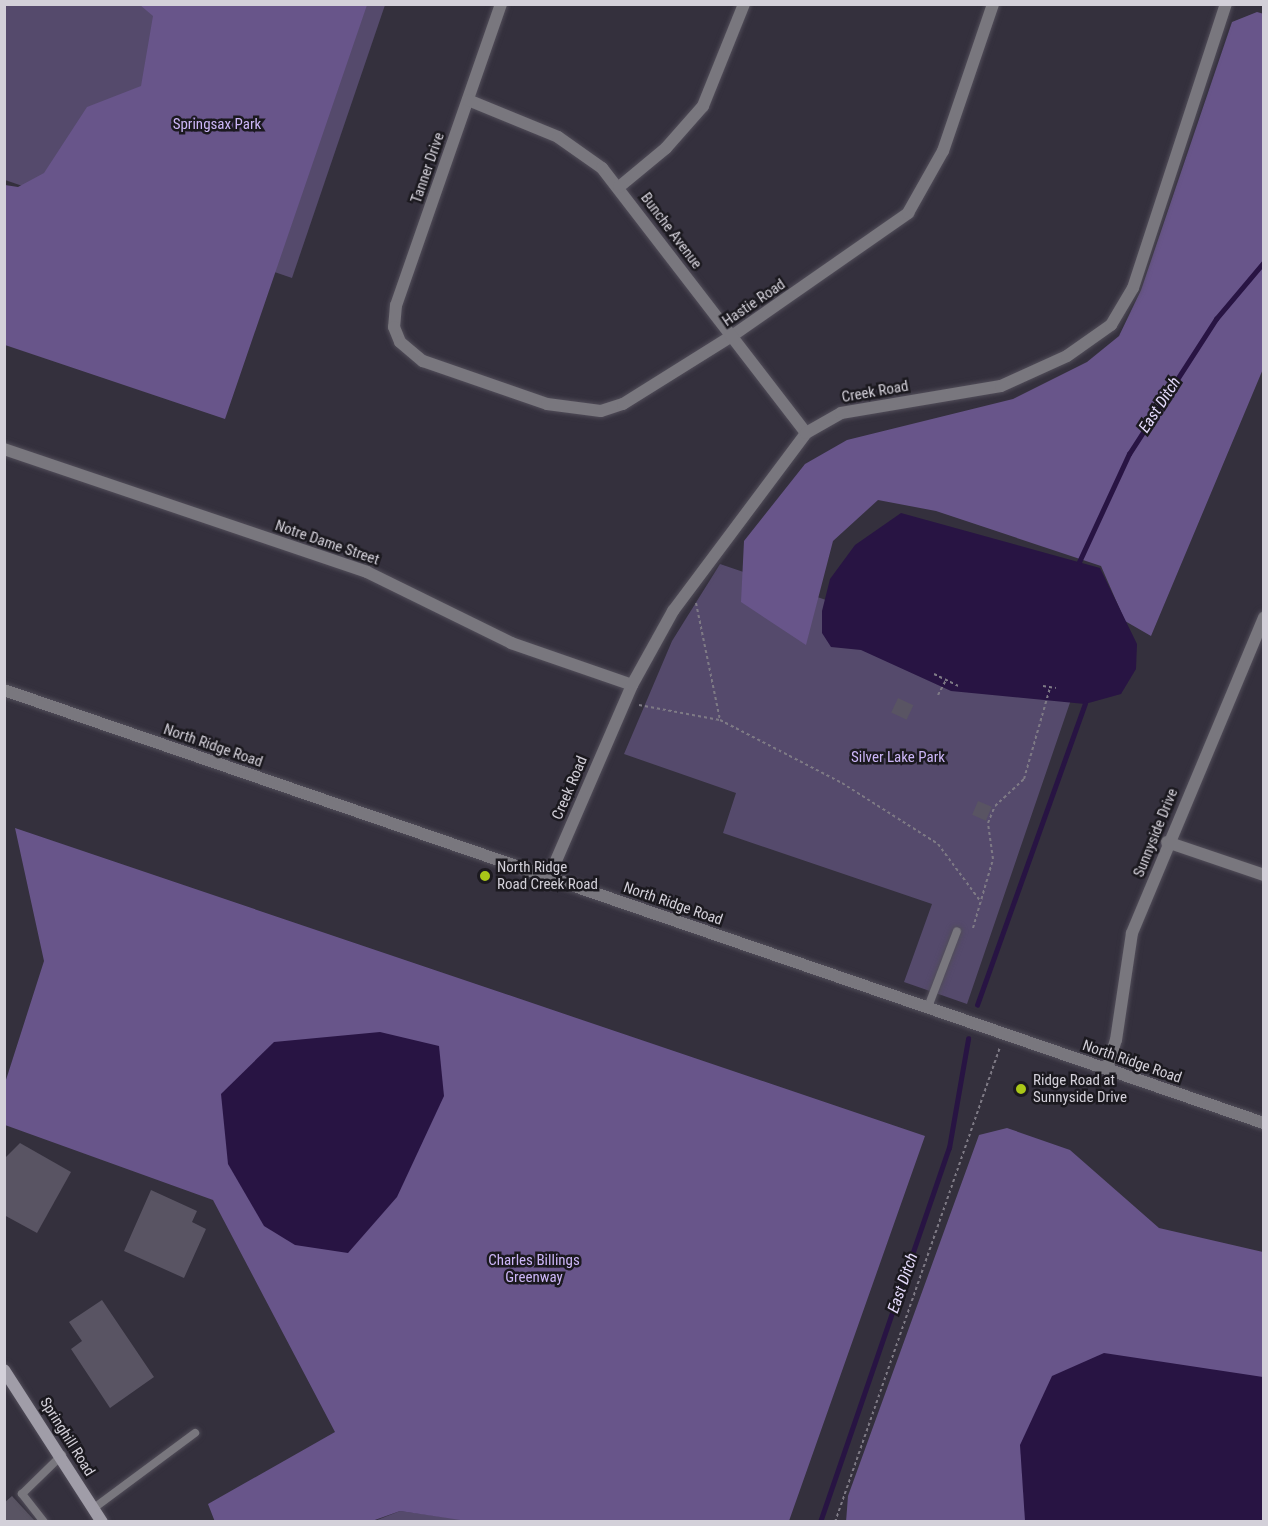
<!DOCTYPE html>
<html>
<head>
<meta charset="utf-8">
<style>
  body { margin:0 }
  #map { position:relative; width:1268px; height:1526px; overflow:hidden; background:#34303d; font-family:"Roboto Condensed",sans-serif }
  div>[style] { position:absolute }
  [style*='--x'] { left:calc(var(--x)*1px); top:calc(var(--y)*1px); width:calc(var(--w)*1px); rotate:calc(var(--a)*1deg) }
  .green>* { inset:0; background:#554a6c }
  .forest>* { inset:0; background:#68558a }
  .water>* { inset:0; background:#281443 }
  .stream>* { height:4.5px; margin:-2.25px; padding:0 2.25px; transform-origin:2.25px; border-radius:2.25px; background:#281443 }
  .building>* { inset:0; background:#595463; transform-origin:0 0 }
  .path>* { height:2px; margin-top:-1px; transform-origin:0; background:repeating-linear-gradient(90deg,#7e7a85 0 3px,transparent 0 6px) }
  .roads { filter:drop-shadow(0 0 2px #514d59) drop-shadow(0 0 2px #514d59) }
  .service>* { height:8px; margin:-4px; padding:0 4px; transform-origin:4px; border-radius:4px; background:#79777e }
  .minor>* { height:12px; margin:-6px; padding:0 6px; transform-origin:6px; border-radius:6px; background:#79777e }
  .tertiary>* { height:12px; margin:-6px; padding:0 6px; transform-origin:6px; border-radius:6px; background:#79777e }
  .secondary>* { height:12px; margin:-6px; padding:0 6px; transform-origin:6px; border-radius:6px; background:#a09da8 }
  .dots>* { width:16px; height:16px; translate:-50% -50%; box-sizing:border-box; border:3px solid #1b191f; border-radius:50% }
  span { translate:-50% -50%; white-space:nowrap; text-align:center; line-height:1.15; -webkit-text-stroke:5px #1b191f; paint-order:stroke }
  .park-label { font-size:15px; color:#ccb6f7 }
  .street-label { font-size:15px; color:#d3d0d9 }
  .poi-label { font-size:15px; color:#d3d0d9 }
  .left { translate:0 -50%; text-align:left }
  .water-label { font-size:16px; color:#e5dbfc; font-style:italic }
  .frame { position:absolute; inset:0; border:6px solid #d3d0d9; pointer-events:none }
</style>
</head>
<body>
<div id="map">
  <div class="green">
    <i style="clip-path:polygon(4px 5px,385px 5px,292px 278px,5px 180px)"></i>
    <i style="clip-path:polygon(720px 564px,1076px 685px,967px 1004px,904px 982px,932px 904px,723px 833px,736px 793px,624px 754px,672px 641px)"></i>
    <i style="clip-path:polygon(400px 1511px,474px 1521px,372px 1522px)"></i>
  </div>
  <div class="forest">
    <i style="clip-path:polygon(140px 5px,367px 5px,225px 419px,5px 345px,5px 185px,18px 187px,44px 173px,87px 107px,141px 86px,153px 16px)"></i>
    <i style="clip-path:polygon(1257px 12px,1264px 14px,1263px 369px,1151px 636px,1125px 621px,1101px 566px,936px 511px,878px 500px,833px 541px,806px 645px,741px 602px,744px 541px,805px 464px,847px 440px,1013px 399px,1087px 362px,1119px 336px,1141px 290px,1232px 22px)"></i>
    <i style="clip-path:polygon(15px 828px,925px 1136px,789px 1521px,474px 1522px,400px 1511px,372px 1521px,215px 1522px,208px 1504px,335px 1432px,213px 1200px,5px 1125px,5px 1083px,44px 961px)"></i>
    <i style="clip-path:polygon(1007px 1128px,1070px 1150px,1159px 1228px,1263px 1252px,1263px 1521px,846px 1522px,848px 1496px,979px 1135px)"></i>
  </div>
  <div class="water">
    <i style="clip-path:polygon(901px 513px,1100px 568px,1137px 644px,1136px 669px,1121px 694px,1085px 704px,951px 691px,861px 650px,831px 647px,822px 633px,822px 611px,830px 579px,855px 545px)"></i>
    <i style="clip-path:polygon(380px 1032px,439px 1046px,444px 1096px,397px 1197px,348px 1253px,295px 1245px,264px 1226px,228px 1164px,221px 1094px,274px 1042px)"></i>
    <i style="clip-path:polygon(1104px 1353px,1263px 1377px,1263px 1521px,1025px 1521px,1020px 1445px,1052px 1376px)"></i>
  </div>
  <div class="stream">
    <i style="--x:1079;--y:562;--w:119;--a:-65.2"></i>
    <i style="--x:1129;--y:454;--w:161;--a:-57.2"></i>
    <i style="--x:1216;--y:319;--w:75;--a:-49.9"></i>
    <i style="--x:977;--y:1005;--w:320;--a:-70.3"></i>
    <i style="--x:820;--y:1522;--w:396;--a:-71"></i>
    <i style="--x:949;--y:1148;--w:111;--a:-80.1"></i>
  </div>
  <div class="building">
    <i style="left:898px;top:698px;width:17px;height:16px;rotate:25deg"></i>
    <i style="left:978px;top:801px;width:15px;height:15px;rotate:23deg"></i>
    <i style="clip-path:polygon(20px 1143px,71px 1172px,37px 1233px,4px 1215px,4px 1159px)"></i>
    <i style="clip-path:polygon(151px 1190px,197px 1211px,192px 1222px,206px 1229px,184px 1278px,124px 1251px)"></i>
    <i style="clip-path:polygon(102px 1300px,154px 1377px,110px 1408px,71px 1349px,82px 1341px,69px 1322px)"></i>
    <i style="clip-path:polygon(12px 1496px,35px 1521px,4px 1521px,4px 1503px)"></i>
  </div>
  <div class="path">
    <i style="--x:696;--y:603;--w:119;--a:78.4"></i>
    <i style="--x:934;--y:674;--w:28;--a:26"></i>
    <i style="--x:1043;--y:686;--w:13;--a:9"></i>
    <i style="--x:938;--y:695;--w:17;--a:-62"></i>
    <i style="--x:639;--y:705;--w:82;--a:10.5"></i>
    <i style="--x:720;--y:720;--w:137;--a:27.3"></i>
    <i style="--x:842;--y:783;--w:114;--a:32.4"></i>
    <i style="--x:938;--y:844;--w:72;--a:53.4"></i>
    <i style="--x:973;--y:928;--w:72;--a:-73.8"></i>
    <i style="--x:993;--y:859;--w:36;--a:-98"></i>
    <i style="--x:988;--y:823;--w:18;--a:-68"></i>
    <i style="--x:995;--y:806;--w:40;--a:-43"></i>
    <i style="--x:1024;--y:779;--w:95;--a:-74.1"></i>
    <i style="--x:835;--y:1522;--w:503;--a:-70.84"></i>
  </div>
  <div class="roads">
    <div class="service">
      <i style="--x:928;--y:1007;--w:81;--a:-69.1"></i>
      <i style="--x:94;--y:1508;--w:126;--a:-36.6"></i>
      <i style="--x:44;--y:1522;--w:36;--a:-128"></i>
      <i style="--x:22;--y:1494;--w:56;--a:-44.3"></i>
    </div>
    <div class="minor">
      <i style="--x:501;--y:4;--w:319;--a:109.2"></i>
      <i style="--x:396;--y:305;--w:22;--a:95"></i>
      <i style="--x:394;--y:327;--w:16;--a:68"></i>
      <i style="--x:400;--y:342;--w:30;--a:40"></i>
      <i style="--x:423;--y:361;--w:131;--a:19.1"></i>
      <i style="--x:547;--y:404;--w:54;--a:7.4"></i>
      <i style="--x:601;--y:411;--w:23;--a:-18"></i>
      <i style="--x:623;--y:404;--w:128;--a:-32"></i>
      <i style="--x:732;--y:336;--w:215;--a:-34.9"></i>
      <i style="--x:908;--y:213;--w:71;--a:-60.6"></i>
      <i style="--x:943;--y:151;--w:155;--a:-71.2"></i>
      <i style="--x:468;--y:100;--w:97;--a:22.3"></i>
      <i style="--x:558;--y:137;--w:54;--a:35.2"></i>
      <i style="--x:602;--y:168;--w:334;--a:52.4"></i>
      <i style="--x:619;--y:187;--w:61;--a:-39.7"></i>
      <i style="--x:666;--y:148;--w:56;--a:-48.6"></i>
      <i style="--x:703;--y:106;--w:110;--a:-68.1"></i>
      <i style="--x:4;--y:449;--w:383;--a:18.7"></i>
      <i style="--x:367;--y:572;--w:161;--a:26.2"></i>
      <i style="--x:511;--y:643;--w:128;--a:19.1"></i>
      <i style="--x:1167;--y:842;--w:102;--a:18.8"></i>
      <i style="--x:549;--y:877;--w:209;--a:-66.6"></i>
      <i style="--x:632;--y:685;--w:85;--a:-61"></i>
      <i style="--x:673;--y:611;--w:222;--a:-53.2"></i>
      <i style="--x:806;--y:433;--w:40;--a:-29.7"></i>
      <i style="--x:841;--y:413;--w:162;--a:-9.6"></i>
      <i style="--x:1001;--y:386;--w:72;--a:-24.4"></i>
      <i style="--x:1067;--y:356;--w:54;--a:-35.2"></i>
      <i style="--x:1111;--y:325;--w:43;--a:-59.3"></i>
      <i style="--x:1133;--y:288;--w:299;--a:-71.9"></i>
      <i style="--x:1107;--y:1069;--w:30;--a:-73"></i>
      <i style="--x:1116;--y:1040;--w:108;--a:-81.5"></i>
      <i style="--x:1132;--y:933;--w:342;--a:-67.3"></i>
    </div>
    <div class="tertiary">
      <i style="--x:4;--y:690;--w:1332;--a:18.97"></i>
    </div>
    <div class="secondary">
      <i style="--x:4;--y:1370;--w:181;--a:57.2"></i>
    </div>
  </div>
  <div class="dots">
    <i style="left:485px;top:876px;background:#aac718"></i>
    <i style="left:1021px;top:1089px;background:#aac718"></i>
  </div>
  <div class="park-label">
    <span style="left:217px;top:125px">Springsax Park</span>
    <span style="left:898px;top:758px">Silver Lake Park</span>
    <span style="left:534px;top:1269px">Charles Billings<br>Greenway</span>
  </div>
  <div class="street-label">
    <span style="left:428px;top:168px;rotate:-71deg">Tanner Drive</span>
    <span style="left:671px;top:231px;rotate:53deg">Bunche Avenue</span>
    <span style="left:754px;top:303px;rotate:-34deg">Hastie Road</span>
    <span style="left:875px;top:392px;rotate:-10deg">Creek Road</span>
    <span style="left:327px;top:543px;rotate:19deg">Notre Dame Street</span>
    <span style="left:213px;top:746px;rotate:19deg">North Ridge Road</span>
    <span style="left:570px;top:788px;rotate:-67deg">Creek Road</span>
    <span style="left:1156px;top:833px;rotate:-68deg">Sunnyside Drive</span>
    <span style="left:673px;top:904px;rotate:19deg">North Ridge Road</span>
    <span style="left:1132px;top:1062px;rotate:19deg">North Ridge Road</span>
    <span style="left:67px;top:1437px;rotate:58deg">Springhill Road</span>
  </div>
  <div class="poi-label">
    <span class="left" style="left:497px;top:876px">North Ridge<br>Road Creek Road</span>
    <span class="left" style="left:1033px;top:1089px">Ridge Road at<br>Sunnyside Drive</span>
  </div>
  <div class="water-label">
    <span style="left:1160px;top:405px;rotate:-57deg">East Ditch</span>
    <span style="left:903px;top:1283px;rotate:-71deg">East Ditch</span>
  </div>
  <div class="frame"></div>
</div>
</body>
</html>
